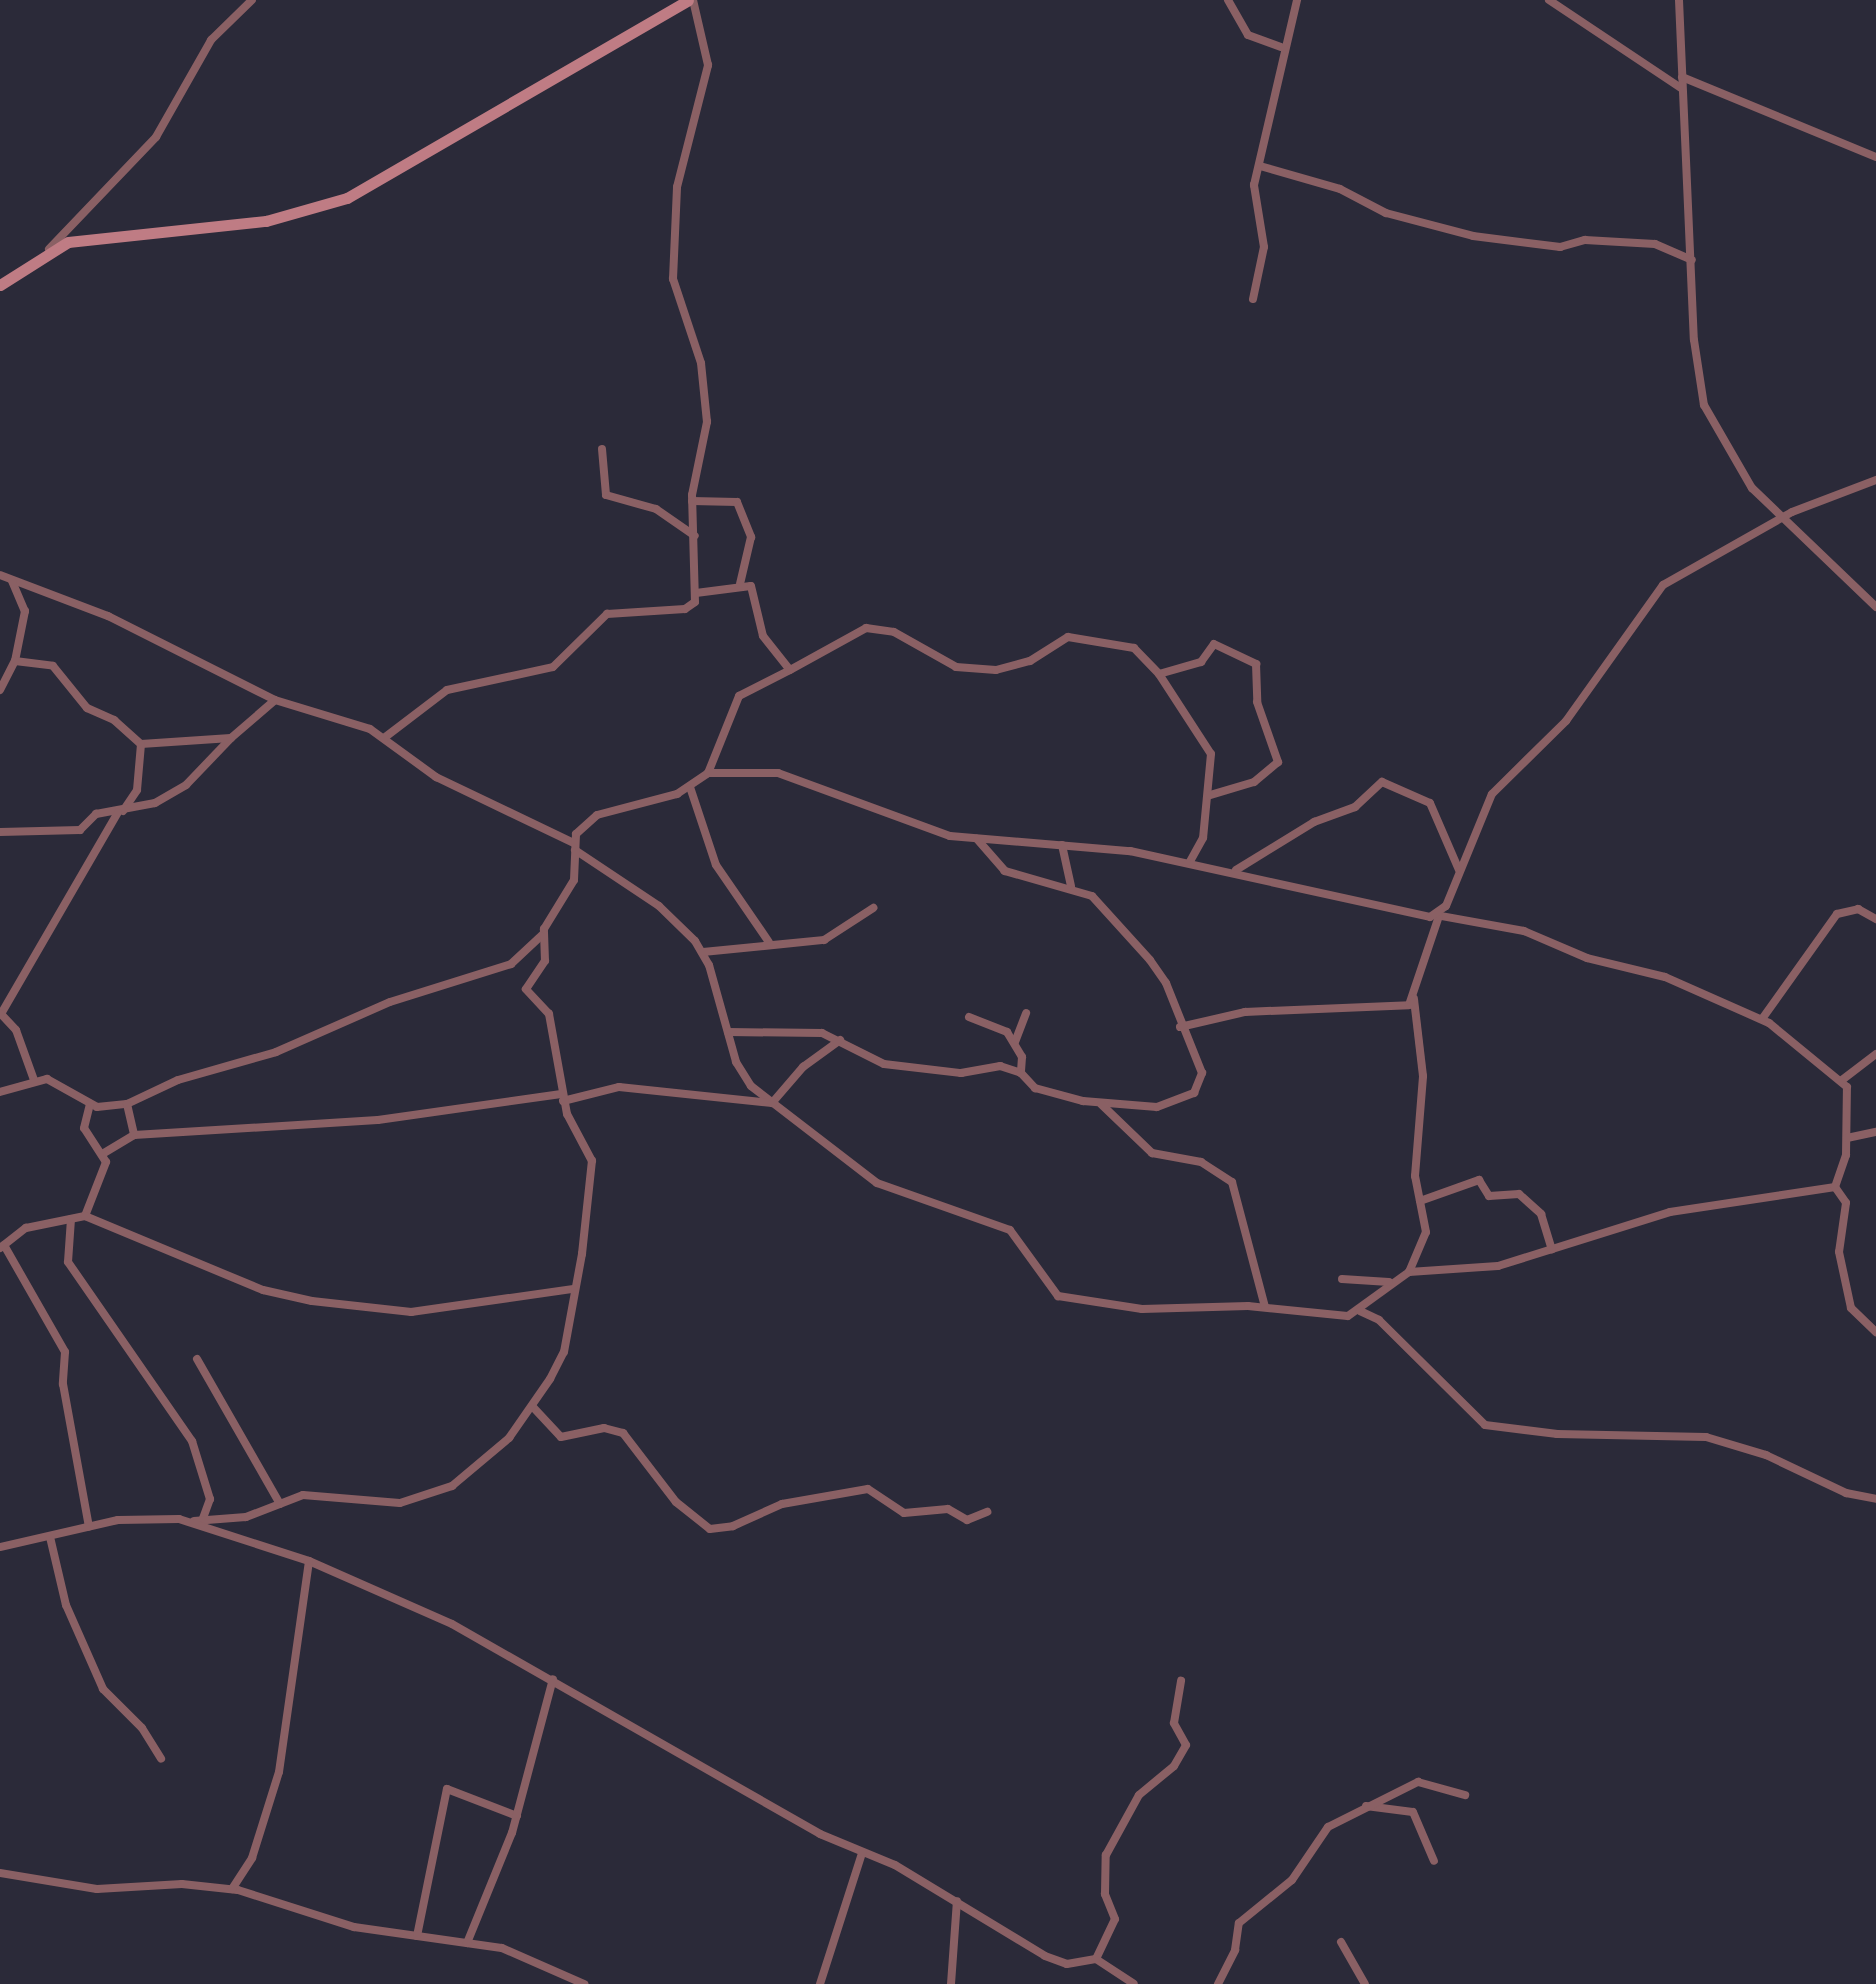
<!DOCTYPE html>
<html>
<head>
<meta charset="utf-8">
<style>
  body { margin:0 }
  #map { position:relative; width:1876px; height:1984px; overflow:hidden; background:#2b2a39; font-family:Jost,sans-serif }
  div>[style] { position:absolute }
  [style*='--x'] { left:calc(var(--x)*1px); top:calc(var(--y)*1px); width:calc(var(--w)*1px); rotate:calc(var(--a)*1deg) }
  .street>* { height:8px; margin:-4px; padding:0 4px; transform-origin:4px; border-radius:4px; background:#8a6064 }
  .secondary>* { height:11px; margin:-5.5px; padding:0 5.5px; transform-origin:5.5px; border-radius:5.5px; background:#bf7c84 }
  span { translate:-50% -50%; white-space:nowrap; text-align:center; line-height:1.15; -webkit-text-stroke:9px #2b2a39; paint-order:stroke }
</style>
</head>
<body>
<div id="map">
  <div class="street">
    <i style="--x:1228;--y:0;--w:40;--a:60.3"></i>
    <i style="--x:1248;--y:35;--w:35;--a:20"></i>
    <i style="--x:1549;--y:0;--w:159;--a:33.7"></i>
    <i style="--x:1679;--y:0;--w:340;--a:87.5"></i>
    <i style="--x:1694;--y:340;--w:66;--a:81.3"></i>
    <i style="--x:1704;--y:405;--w:96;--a:60"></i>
    <i style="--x:1752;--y:488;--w:172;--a:43.8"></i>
    <i style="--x:1682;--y:77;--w:210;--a:22.4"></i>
    <i style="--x:1260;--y:166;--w:83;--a:16"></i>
    <i style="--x:1340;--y:189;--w:52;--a:27.6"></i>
    <i style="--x:1386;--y:213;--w:90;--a:14.8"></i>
    <i style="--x:1473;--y:236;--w:88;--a:7.2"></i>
    <i style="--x:1560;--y:247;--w:26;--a:-16"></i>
    <i style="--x:1585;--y:240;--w:70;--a:3.3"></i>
    <i style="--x:1655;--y:244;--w:40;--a:23.4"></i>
    <i style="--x:49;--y:249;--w:155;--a:-46.3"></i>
    <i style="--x:156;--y:137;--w:112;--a:-60.4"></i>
    <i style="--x:211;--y:40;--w:57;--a:-44.3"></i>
    <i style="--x:1253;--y:299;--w:53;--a:-78.1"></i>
    <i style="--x:1264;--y:247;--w:63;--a:-99.2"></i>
    <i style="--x:1254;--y:185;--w:190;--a:-76.9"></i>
    <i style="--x:602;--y:449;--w:46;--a:85"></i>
    <i style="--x:606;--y:495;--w:52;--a:15.6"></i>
    <i style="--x:656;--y:509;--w:47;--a:34.7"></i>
    <i style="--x:692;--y:501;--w:45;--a:1.3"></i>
    <i style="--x:737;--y:502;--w:38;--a:68"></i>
    <i style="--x:751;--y:537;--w:48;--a:103.2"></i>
    <i style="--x:0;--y:575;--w:116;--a:20.8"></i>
    <i style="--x:108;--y:616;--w:187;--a:26.7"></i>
    <i style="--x:275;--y:700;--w:99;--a:17"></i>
    <i style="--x:370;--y:729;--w:82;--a:36"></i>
    <i style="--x:436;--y:777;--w:153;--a:25.6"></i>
    <i style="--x:12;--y:581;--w:33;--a:67"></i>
    <i style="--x:25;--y:611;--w:51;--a:101.3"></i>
    <i style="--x:15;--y:661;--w:38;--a:7"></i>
    <i style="--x:53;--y:666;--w:54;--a:51"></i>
    <i style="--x:87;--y:708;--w:30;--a:24"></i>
    <i style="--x:114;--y:720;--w:36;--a:42"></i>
    <i style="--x:141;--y:744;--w:90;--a:-3.8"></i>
    <i style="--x:231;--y:738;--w:58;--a:-40.8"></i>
    <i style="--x:696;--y:593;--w:55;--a:-7.3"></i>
    <i style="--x:751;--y:586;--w:51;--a:76.5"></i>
    <i style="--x:763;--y:636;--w:43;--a:51.5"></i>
    <i style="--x:790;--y:670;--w:57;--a:153"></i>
    <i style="--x:739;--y:696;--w:83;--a:111.9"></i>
    <i style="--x:790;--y:670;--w:87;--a:-28.9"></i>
    <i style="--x:866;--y:628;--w:28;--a:8"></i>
    <i style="--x:894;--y:632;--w:71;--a:29.4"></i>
    <i style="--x:956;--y:667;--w:40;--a:4.3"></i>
    <i style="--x:996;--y:670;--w:35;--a:-15"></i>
    <i style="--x:1030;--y:661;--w:45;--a:-32.3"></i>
    <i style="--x:1068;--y:637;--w:67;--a:9.5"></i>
    <i style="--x:1134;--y:648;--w:36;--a:46"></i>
    <i style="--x:1159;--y:674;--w:95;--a:57"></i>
    <i style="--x:1211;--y:754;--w:84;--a:95.4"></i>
    <i style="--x:1203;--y:838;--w:29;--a:119"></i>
    <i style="--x:1159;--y:674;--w:44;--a:-15.9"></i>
    <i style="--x:1201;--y:662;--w:22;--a:-54"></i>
    <i style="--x:1214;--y:644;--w:47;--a:25.5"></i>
    <i style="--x:1256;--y:664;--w:38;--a:88"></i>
    <i style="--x:1257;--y:702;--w:64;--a:70.7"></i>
    <i style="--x:1278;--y:762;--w:31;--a:140"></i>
    <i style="--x:1254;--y:782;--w:46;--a:163.5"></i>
    <i style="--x:0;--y:690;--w:33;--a:-63"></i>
    <i style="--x:384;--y:738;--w:79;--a:-37.3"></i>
    <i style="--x:447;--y:690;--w:108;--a:-12.2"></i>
    <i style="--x:553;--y:667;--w:76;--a:-44.5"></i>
    <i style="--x:607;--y:614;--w:78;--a:-3.7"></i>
    <i style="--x:685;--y:609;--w:12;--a:-35"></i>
    <i style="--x:695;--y:602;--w:107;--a:-91.6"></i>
    <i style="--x:692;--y:495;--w:75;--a:-78.4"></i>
    <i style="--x:707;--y:422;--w:59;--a:-95.8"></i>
    <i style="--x:701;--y:363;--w:89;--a:-108.4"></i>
    <i style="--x:673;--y:279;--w:92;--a:-87.5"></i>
    <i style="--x:677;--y:187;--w:126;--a:-75.7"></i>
    <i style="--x:708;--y:65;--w:67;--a:-103"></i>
    <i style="--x:690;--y:787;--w:82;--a:71.6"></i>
    <i style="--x:716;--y:865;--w:93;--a:55.5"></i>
    <i style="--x:123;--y:811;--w:25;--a:-56"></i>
    <i style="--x:137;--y:790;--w:46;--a:-85"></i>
    <i style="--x:0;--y:832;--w:80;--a:-1.4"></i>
    <i style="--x:80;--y:830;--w:23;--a:-45"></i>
    <i style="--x:96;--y:814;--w:60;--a:-10.6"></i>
    <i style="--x:155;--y:803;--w:36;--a:-30"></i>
    <i style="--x:186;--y:785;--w:65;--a:-46.2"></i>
    <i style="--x:1062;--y:845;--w:42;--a:77.6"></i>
    <i style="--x:575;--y:850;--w:101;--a:33.7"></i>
    <i style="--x:659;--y:906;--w:50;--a:44.2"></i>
    <i style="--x:695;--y:941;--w:28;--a:60"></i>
    <i style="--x:709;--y:965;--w:101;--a:74.4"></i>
    <i style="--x:736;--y:1062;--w:28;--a:58"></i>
    <i style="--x:751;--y:1086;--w:159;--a:37.6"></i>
    <i style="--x:877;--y:1183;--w:141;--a:19.5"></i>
    <i style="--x:1010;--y:1230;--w:82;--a:54"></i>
    <i style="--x:1058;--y:1296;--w:85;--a:8.8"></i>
    <i style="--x:1142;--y:1309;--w:106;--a:-1.6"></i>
    <i style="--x:1248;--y:1306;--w:100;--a:5.7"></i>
    <i style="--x:1348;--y:1316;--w:75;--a:-35.8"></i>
    <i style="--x:1409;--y:1272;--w:89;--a:-3.9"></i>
    <i style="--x:1498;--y:1266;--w:180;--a:-17.4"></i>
    <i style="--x:1670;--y:1212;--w:167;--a:-8.6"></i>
    <i style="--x:1835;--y:1187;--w:34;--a:-71"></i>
    <i style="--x:1846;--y:1155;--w:68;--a:-89.2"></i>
    <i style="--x:1847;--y:1087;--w:101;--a:-140.6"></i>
    <i style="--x:1769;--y:1023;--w:114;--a:-156.1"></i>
    <i style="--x:1665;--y:977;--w:80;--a:-166.3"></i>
    <i style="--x:1587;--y:958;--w:69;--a:-156.8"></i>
    <i style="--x:1524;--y:931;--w:89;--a:-169.7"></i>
    <i style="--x:1236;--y:870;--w:92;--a:-31.6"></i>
    <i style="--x:1314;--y:822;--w:44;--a:-20.1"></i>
    <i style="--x:1355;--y:807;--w:37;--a:-43"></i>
    <i style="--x:1382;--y:782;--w:52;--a:23.6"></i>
    <i style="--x:1430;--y:803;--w:73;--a:66.6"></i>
    <i style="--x:703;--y:952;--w:122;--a:-5.7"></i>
    <i style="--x:824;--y:940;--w:59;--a:-33.1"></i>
    <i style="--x:1;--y:1014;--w:233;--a:-59.9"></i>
    <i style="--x:1;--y:1014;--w:22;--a:47"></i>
    <i style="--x:16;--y:1030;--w:53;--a:70.2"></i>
    <i style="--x:969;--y:1017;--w:41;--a:21.5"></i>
    <i style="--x:1007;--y:1032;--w:29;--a:59"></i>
    <i style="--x:1022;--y:1057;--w:16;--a:94"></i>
    <i style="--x:1762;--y:1019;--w:129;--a:-54.5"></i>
    <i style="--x:1837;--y:914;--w:22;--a:-13"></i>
    <i style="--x:1858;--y:909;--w:21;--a:29"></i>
    <i style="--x:1180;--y:1027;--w:67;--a:-13"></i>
    <i style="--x:1245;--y:1012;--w:164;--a:-2.4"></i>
    <i style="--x:1409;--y:1005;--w:94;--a:-71.4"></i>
    <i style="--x:728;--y:1032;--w:94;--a:0.6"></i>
    <i style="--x:822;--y:1033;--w:69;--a:26.6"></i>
    <i style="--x:884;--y:1064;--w:78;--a:6.7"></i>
    <i style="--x:961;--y:1073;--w:40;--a:-10"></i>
    <i style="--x:1000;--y:1066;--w:22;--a:18"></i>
    <i style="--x:1021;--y:1073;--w:21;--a:47"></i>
    <i style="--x:1035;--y:1088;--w:50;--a:15.2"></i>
    <i style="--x:1083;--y:1101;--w:74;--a:4.6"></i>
    <i style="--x:1157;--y:1107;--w:40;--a:-21"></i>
    <i style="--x:1194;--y:1093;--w:22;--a:-68"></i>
    <i style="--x:1202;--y:1073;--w:97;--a:-111.8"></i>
    <i style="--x:1166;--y:983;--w:28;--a:-125"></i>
    <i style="--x:1150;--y:960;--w:86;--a:-132.2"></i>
    <i style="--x:1092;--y:896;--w:91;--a:-164"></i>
    <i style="--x:1005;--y:871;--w:43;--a:-131.2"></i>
    <i style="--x:1015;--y:1042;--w:31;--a:-69"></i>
    <i style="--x:1842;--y:1080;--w:43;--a:-37.4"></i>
    <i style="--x:0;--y:1092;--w:49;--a:-15.5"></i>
    <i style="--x:47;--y:1079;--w:57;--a:29.2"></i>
    <i style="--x:97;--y:1107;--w:30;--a:-6"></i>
    <i style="--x:127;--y:1104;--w:56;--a:-25.2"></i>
    <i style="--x:178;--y:1080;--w:102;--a:-15.9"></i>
    <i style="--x:276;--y:1052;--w:124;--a:-23.7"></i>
    <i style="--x:390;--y:1002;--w:127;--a:-17.4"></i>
    <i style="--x:511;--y:964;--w:42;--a:-43.1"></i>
    <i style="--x:563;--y:1101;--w:58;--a:-14"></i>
    <i style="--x:619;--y:1087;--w:154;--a:6"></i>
    <i style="--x:772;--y:1103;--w:48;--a:-49.3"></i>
    <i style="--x:803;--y:1067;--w:46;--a:-36.1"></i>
    <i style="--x:127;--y:1104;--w:32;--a:77"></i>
    <i style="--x:1101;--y:1104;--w:71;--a:43.9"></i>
    <i style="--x:1152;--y:1153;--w:50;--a:10.4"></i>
    <i style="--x:1201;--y:1162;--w:37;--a:33"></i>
    <i style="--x:1232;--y:1182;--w:129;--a:75.2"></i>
    <i style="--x:1847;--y:1138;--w:30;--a:-12"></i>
    <i style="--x:104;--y:1153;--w:35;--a:-31"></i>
    <i style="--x:134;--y:1135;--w:244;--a:-3.5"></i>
    <i style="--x:378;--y:1120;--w:185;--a:-8.1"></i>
    <i style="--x:1835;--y:1187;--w:19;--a:55"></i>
    <i style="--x:1846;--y:1203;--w:49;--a:98.1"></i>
    <i style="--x:1839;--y:1252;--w:57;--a:77.9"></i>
    <i style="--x:1851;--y:1308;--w:35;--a:44"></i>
    <i style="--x:1420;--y:1201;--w:63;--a:-19.6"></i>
    <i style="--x:1479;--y:1180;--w:19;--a:58"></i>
    <i style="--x:1489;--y:1196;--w:30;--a:-4"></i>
    <i style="--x:1519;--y:1194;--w:30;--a:42"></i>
    <i style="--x:1541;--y:1214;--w:37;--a:73"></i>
    <i style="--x:85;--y:1216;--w:58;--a:-68.7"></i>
    <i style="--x:106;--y:1162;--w:40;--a:-122.9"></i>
    <i style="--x:84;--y:1128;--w:25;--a:-76"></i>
    <i style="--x:71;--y:1219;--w:43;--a:94"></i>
    <i style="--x:68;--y:1262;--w:218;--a:55.3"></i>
    <i style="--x:192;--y:1441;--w:61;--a:72.8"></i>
    <i style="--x:210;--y:1499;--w:23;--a:110"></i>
    <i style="--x:4;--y:1245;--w:123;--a:60.3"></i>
    <i style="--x:65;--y:1352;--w:32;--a:94"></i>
    <i style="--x:63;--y:1384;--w:145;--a:79.7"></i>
    <i style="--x:0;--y:1248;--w:33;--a:-38"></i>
    <i style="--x:26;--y:1228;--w:60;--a:-11.5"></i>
    <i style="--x:85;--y:1216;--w:193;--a:22.6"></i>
    <i style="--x:263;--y:1290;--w:50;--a:12.7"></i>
    <i style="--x:312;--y:1301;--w:100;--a:6.3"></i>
    <i style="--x:411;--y:1312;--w:164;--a:-8.1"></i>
    <i style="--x:1409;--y:1272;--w:43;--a:-67"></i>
    <i style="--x:1426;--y:1232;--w:57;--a:-101.1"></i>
    <i style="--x:1415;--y:1176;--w:100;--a:-85.4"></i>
    <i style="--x:1423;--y:1076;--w:78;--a:-96.7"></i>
    <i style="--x:1342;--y:1279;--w:47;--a:3.7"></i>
    <i style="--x:1360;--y:1311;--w:21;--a:25"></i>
    <i style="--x:1379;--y:1320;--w:149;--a:44.7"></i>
    <i style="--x:1485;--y:1425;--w:73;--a:7.1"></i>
    <i style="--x:1557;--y:1434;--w:149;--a:1.2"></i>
    <i style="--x:1706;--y:1437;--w:63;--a:16.7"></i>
    <i style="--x:1766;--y:1455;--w:89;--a:25.4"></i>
    <i style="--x:1846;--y:1493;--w:31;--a:11"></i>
    <i style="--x:197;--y:1359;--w:167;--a:60.2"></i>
    <i style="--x:532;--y:1406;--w:42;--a:46.9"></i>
    <i style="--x:561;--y:1437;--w:44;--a:-11.8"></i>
    <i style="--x:604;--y:1428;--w:20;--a:15"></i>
    <i style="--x:623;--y:1433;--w:87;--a:52.5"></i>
    <i style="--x:676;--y:1502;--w:43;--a:38.5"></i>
    <i style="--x:710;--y:1529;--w:23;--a:-7"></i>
    <i style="--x:733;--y:1526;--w:54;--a:-24.2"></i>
    <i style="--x:782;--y:1504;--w:87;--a:-9.9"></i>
    <i style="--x:868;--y:1489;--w:43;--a:33.7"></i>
    <i style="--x:904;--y:1513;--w:44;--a:-5.2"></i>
    <i style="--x:948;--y:1509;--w:22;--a:30"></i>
    <i style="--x:967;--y:1520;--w:22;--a:-22"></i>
    <i style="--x:194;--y:1521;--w:52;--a:-4.4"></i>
    <i style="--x:246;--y:1517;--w:61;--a:-21.1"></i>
    <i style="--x:303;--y:1495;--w:97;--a:4.7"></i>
    <i style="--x:400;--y:1503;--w:55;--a:-18.1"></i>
    <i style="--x:452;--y:1486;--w:75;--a:-40.1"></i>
    <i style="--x:509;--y:1438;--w:72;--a:-55.2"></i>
    <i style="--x:550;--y:1379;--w:30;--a:-63"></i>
    <i style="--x:564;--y:1352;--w:100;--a:-79.6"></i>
    <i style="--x:582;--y:1254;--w:94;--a:-83.9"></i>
    <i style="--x:592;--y:1161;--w:53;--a:-118"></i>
    <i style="--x:567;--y:1114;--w:102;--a:-100.2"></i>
    <i style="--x:549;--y:1014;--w:34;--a:-133"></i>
    <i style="--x:526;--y:989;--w:34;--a:-56"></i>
    <i style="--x:545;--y:961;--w:32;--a:-92"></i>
    <i style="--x:544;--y:929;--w:57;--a:-58.5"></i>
    <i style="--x:574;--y:880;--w:46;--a:-87.5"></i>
    <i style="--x:576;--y:834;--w:28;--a:-42"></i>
    <i style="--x:597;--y:815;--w:83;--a:-14.7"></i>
    <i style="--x:677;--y:794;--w:37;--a:-34"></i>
    <i style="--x:708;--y:773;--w:70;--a:0"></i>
    <i style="--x:778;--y:773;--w:183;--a:20.1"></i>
    <i style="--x:950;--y:836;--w:181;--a:4.8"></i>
    <i style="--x:1130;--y:851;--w:307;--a:12.4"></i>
    <i style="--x:1430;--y:917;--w:19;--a:-35"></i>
    <i style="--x:1446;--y:906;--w:121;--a:-67.7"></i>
    <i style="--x:1492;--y:794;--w:104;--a:-44.6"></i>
    <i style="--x:1566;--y:721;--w:167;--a:-54.5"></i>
    <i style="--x:1663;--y:585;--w:148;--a:-29.5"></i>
    <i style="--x:1792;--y:512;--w:90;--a:-20.9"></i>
    <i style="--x:50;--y:1537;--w:70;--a:76.8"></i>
    <i style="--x:66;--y:1605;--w:92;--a:66.2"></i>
    <i style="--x:103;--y:1689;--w:55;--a:45"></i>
    <i style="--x:142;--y:1728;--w:36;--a:58"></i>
    <i style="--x:0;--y:1547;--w:121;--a:-12.9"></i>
    <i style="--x:118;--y:1520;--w:61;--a:-0.9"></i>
    <i style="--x:179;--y:1519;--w:137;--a:17.9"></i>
    <i style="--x:309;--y:1561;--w:156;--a:23.8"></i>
    <i style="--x:452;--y:1624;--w:424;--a:29.7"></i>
    <i style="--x:820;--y:1834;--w:81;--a:22.5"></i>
    <i style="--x:895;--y:1865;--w:175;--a:31.2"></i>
    <i style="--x:1045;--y:1956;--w:23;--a:20"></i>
    <i style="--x:1067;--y:1964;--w:29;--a:-10"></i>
    <i style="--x:1096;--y:1959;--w:45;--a:33.3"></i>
    <i style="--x:1366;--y:1806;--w:47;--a:7.3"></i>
    <i style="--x:1413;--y:1812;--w:53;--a:66.8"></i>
    <i style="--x:0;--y:1873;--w:98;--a:9.4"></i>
    <i style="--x:97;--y:1889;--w:85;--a:-3.4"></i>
    <i style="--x:182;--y:1884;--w:56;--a:6.1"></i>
    <i style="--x:238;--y:1890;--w:122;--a:17.7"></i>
    <i style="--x:354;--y:1927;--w:149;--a:8.1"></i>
    <i style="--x:502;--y:1948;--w:90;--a:23.7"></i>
    <i style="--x:232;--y:1889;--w:37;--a:-57"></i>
    <i style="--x:252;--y:1858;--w:90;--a:-72.6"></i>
    <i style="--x:279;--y:1772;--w:213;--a:-81.9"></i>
    <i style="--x:417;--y:1936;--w:150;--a:-78.5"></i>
    <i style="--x:447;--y:1789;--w:75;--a:21.1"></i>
    <i style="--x:1341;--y:1942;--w:48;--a:60.3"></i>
    <i style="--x:467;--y:1943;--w:119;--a:-67.8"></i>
    <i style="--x:512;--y:1833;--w:159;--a:-75.1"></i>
    <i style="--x:1096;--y:1959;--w:44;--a:-64.6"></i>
    <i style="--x:1115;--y:1919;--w:27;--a:-112"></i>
    <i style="--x:1105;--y:1894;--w:39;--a:-89"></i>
    <i style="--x:1106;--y:1855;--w:68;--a:-61.2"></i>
    <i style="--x:1139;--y:1795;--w:45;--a:-39.6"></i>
    <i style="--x:1174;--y:1766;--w:24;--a:-60"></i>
    <i style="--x:1186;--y:1745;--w:25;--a:-119"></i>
    <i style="--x:1174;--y:1723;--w:43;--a:-80.5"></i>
    <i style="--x:820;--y:1984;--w:138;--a:-72.2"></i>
    <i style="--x:951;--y:1984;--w:83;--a:-85.9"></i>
    <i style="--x:1218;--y:1984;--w:38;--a:-63"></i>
    <i style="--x:1235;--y:1950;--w:27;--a:-82"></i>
    <i style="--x:1239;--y:1923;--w:68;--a:-39.1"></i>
    <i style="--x:1292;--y:1880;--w:64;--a:-55.8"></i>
    <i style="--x:1328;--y:1827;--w:101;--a:-26.6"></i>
    <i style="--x:1418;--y:1782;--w:49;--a:15.5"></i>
  </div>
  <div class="secondary">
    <i style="--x:0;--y:285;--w:80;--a:-32.3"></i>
    <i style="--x:68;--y:242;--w:199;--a:-6.1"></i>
    <i style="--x:266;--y:221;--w:84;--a:-15.9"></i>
    <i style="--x:347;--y:198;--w:394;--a:-30.1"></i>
  </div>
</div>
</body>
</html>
